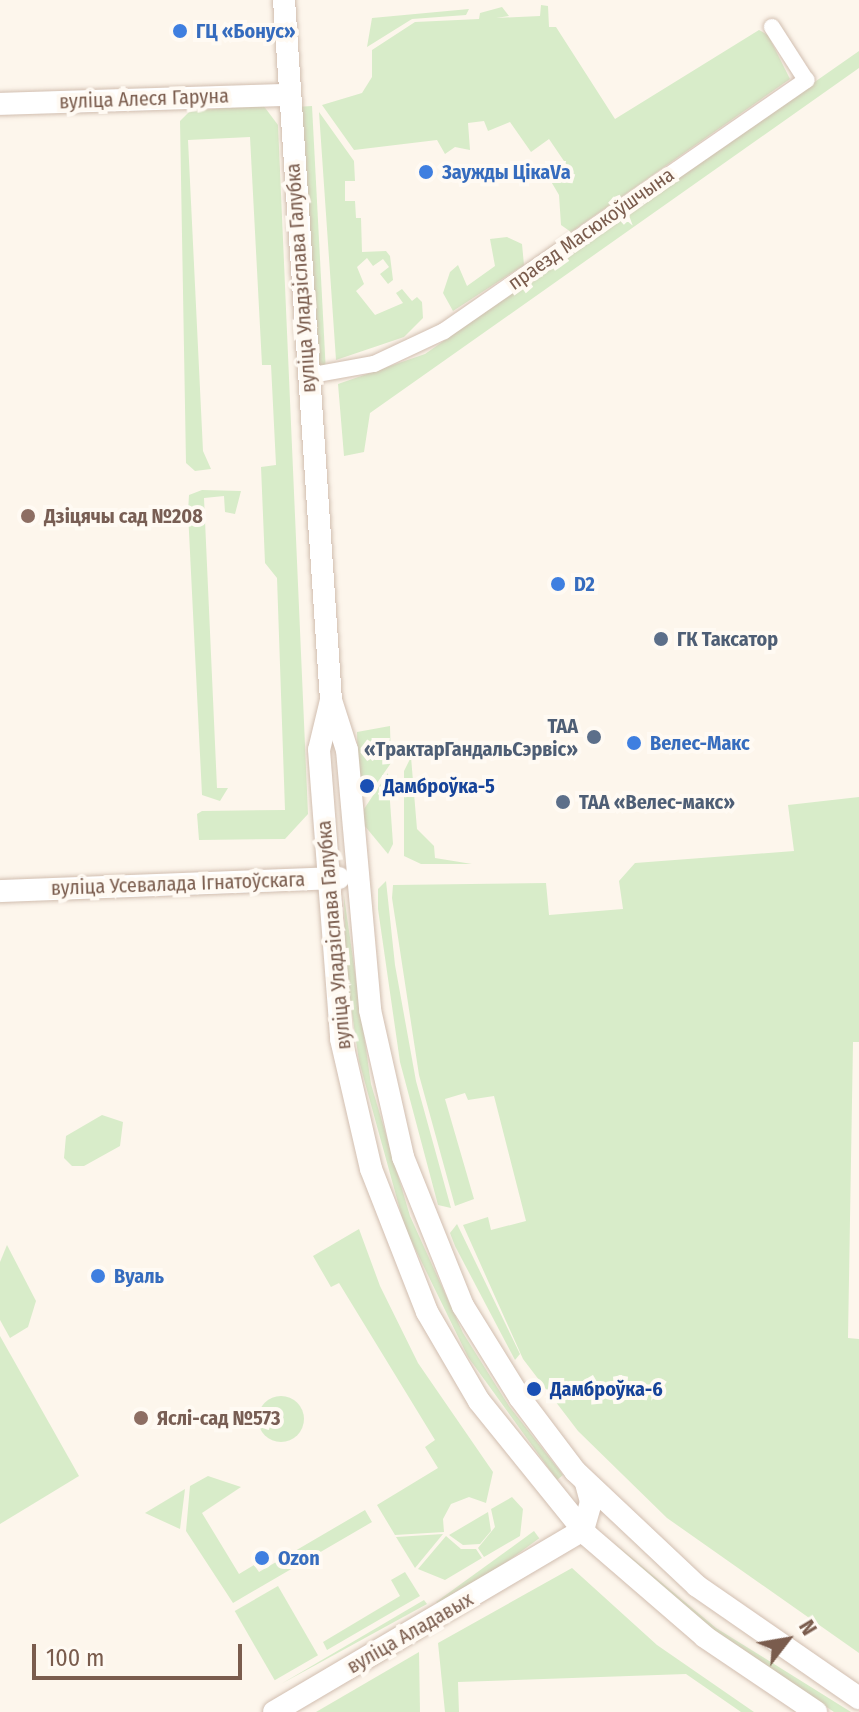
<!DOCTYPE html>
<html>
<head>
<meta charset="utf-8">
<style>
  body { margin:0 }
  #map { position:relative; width:859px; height:1712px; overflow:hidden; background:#fdf6ec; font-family:"Fira Sans Condensed",sans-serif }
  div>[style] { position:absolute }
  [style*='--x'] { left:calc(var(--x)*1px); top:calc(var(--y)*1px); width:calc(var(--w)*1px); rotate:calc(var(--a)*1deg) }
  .green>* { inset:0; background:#d8ecc9; transform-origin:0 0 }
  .round { border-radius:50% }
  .roads { filter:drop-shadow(0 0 2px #d1beb0) drop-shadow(0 0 2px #d1beb0) }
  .street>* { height:16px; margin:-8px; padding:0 8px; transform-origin:8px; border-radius:8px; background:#fff }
  .secondary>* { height:22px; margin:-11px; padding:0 11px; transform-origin:11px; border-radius:11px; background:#fff }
  .dots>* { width:22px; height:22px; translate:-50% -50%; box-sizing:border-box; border:4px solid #fffaf3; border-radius:50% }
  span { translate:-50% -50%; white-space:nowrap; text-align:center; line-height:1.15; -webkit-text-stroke:8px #fffaf3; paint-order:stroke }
  .shop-label { font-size:20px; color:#366cbe; font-weight:700 }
  .left { translate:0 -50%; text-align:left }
  .street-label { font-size:20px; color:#7a5c4d }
  .education-label { font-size:20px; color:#785e54; font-weight:700 }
  .service-label { font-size:20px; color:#4e5e75; font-weight:700 }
  .right { translate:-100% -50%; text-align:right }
  .transit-label { font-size:20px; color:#164399; font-weight:700 }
  .north { position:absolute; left:747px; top:1600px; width:80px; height:80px; -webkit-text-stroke:6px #fffaf3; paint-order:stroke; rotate:59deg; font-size:22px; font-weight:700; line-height:32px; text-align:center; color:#7a5c4d }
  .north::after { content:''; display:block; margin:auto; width:28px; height:36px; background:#7a5c4d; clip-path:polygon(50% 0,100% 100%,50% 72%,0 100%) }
  .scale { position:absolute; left:32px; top:1644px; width:210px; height:36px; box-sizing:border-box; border:4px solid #7a5c4d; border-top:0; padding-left:10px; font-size:24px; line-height:28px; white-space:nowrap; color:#7a5c4d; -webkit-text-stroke:6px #fffaf3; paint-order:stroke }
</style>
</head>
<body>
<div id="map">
  <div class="green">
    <i style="clip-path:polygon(541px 5px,548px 6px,549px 27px,556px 27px,615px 119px,759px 30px,768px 35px,790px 79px,571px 232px,561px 225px,559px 195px,549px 178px,566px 164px,549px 139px,531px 152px,510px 122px,488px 131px,484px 121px,468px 123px,470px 150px,455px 147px,445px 154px,437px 140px,354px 150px,322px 105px,362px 93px,372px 77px,372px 50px,415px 22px,479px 19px,480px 13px,502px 7px,509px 16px,496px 18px,540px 16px)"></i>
    <i style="clip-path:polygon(469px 9px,466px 15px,412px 19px,367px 47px,372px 18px)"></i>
    <i style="clip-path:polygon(859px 51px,859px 68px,370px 413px,364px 452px,344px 456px,338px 384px,425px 354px)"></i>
    <i style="clip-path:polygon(263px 105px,278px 125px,308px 814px,285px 839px,199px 840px,197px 814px,202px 811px,285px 810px,277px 578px,265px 563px,261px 467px,276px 465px,271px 365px,262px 365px,250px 137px,188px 140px,203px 451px,211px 469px,195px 471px,186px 463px,180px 121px,190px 111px)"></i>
    <i style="left:312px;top:106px;width:262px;height:17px;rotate:87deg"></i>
    <i style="clip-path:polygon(319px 112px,354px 161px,355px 181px,345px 181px,345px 201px,355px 201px,356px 218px,361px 218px,362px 252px,386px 251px,390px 256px,393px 280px,388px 284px,380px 274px,389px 267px,383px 259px,373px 266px,367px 258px,357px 267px,364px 284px,356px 291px,375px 315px,403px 303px,396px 293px,402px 289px,412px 301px,417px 297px,422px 302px,423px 318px,404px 337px,336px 360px)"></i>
    <i style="clip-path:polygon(507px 237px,522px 244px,524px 265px,453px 311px,443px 293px,450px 272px,458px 265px,467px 286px,495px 266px,490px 239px)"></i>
    <i style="clip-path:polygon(202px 490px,241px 491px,235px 514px,225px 512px,224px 496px,204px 498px,217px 788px,228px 788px,220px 801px,202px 795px,188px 512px,189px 495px)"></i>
    <i style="clip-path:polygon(390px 726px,391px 763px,370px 793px,369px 780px,358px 775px,357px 732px)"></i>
    <i style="clip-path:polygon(411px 757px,417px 829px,434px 846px,435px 858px,472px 864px,421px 864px,404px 856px,404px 771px)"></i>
    <i style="clip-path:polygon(388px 773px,393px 844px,388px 854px,364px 825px,364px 809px)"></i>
    <i style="clip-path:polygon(859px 797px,859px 1042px,853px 1042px,848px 1338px,859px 1339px,859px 1653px,667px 1518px,578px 1431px,523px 1359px,463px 1225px,488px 1217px,491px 1230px,526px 1221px,494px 1096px,468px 1100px,465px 1093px,445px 1099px,474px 1199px,455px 1206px,419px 1075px,392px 898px,393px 885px,546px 883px,549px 915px,623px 909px,619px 881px,635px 863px,794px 851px,788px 805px)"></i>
    <i style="clip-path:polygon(386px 881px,395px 965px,416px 1081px,451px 1208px,438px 1205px,400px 1062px,378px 909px,378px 889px)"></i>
    <i style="clip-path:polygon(344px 896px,371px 1084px,410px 1216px,463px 1333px,509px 1406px,563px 1475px,557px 1480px,468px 1357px,405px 1228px,359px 1061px,346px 972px)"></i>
    <i style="clip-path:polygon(102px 1115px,123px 1122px,120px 1146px,84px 1166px,72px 1166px,64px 1158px,66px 1136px)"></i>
    <i style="clip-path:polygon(457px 1224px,520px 1354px,515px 1360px,455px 1246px,450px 1233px)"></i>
    <i style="clip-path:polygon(359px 1229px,380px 1286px,418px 1363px,493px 1472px,486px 1503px,469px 1497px,451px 1504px,443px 1519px,444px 1532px,395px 1535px,377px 1505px,438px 1468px,425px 1447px,435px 1440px,339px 1283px,331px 1287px,313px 1256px)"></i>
    <i style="clip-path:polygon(7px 1245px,36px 1301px,28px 1327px,10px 1338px,0 1320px,0 1262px)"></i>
    <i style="clip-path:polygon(0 1336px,79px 1476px,0 1524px)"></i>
    <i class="round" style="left:258px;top:1396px;width:46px;height:46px"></i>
    <i style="clip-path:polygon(208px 1476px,241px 1487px,202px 1513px,239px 1574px,254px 1565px,259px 1572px,365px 1510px,372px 1522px,233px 1603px,186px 1531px,190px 1486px)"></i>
    <i style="clip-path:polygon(185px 1489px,180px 1529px,145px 1513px)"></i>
    <i style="clip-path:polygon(512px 1497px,523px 1509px,520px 1536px,484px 1557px,478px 1548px,495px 1527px,491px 1509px)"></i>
    <i style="clip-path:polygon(488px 1512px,491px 1531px,480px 1544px,463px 1545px,449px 1535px)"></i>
    <i style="left:534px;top:1531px;width:9px;height:121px;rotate:54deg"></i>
    <i style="clip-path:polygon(443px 1534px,415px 1568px,396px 1537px)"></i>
    <i style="clip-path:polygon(446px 1536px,461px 1549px,476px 1549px,482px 1558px,445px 1580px,418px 1569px)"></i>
    <i style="clip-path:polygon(612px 1541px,716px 1628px,851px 1712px,834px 1712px,707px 1627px)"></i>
    <i style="clip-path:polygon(572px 1568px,657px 1645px,754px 1712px,741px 1712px,686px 1674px,458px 1682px,459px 1712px,445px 1712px,438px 1643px)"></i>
    <i style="clip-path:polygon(405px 1572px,420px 1596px,327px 1650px,323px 1642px,400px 1596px,391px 1580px)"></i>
    <i style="left:278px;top:1586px;width:80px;height:50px;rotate:60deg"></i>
    <i style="clip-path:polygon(424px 1600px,427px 1604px,281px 1684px)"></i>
    <i style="clip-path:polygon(419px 1652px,420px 1712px,316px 1712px)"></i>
  </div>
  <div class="roads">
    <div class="street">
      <i style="--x:307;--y:376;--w:68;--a:-10.2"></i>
      <i style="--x:374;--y:364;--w:77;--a:-25.2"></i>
      <i style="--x:444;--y:331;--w:441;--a:-34.7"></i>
      <i style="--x:806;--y:80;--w:63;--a:-122.7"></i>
    </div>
    <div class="secondary">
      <i style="--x:284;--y:0;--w:702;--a:86.16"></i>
      <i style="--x:331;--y:700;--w:52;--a:72.3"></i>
      <i style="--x:347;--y:750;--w:261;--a:84.9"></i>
      <i style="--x:370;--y:1010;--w:151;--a:77.3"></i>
      <i style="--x:403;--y:1157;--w:161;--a:68.1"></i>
      <i style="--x:463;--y:1306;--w:108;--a:58.2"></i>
      <i style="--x:520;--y:1398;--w:91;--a:53"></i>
      <i style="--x:575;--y:1471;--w:168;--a:43.3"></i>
      <i style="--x:697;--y:1586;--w:197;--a:34.7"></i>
      <i style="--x:0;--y:104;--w:288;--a:-1.8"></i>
      <i style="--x:331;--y:700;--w:51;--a:103.5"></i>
      <i style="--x:319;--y:750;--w:290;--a:85.6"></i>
      <i style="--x:341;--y:1039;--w:133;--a:77"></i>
      <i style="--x:371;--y:1169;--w:154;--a:68.6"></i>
      <i style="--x:427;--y:1312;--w:103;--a:59.7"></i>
      <i style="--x:479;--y:1401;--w:172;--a:51.1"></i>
      <i style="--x:587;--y:1535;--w:156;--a:40.8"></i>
      <i style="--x:705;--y:1637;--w:134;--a:34"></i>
      <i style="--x:0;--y:891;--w:339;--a:-2.2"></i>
      <i style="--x:274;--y:1712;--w:359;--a:-30.5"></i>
      <i style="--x:583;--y:1530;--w:29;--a:-74"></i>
      <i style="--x:591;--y:1502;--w:20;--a:-105"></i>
    </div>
  </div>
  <div class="dots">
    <i style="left:180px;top:31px;background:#3f7fe0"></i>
    <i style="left:426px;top:172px;background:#3f7fe0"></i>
    <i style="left:28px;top:516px;background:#8d6e63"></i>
    <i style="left:558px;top:584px;background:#3f7fe0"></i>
    <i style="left:661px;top:639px;background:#5c6f8a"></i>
    <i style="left:594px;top:737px;background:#5c6f8a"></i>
    <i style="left:634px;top:743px;background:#3f7fe0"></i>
    <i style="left:367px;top:786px;background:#1a4fb4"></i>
    <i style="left:563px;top:802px;background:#5c6f8a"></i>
    <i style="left:98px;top:1276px;background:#3f7fe0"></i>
    <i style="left:534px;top:1389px;background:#1a4fb4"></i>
    <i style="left:141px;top:1418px;background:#8d6e63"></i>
    <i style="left:262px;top:1558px;background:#3f7fe0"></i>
  </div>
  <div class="shop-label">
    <span class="left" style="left:196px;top:31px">ГЦ «Бонус»</span>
    <span class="left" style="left:442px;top:172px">Заужды ЦікаVа</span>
    <span class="left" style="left:574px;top:584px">D2</span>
    <span class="left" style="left:650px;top:743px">Велес-Макс</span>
    <span class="left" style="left:114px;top:1276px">Вуаль</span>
    <span class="left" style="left:278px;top:1558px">Ozon</span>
  </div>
  <div class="street-label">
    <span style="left:144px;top:99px;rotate:-2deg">вуліца Алеся Гаруна</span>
    <span style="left:591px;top:229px;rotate:-35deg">праезд Масюкоўшчына</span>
    <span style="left:301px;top:278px;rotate:-94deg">вуліца Уладзіслава Галубка</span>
    <span style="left:178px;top:884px;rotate:-2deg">вуліца Усевалада Ігнатоўскага</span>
    <span style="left:334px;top:935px;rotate:-95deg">вуліца Уладзіслава Галубка</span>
    <span style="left:410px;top:1633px;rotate:-30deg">вуліца Аладавых</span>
  </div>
  <div class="education-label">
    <span class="left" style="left:44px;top:516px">Дзіцячы сад №208</span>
    <span class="left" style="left:157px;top:1418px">Яслі-сад №573</span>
  </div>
  <div class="service-label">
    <span class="left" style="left:677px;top:639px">ГК Таксатор</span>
    <span class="right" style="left:578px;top:738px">ТАА<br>«ТрактарГандальСэрвіс»</span>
    <span class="left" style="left:579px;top:802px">ТАА «Велес-макс»</span>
  </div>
  <div class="transit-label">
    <span class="left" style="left:383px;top:786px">Дамброўка-5</span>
    <span class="left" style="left:550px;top:1389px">Дамброўка-6</span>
  </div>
  <div class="north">N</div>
  <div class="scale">100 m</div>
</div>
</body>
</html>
